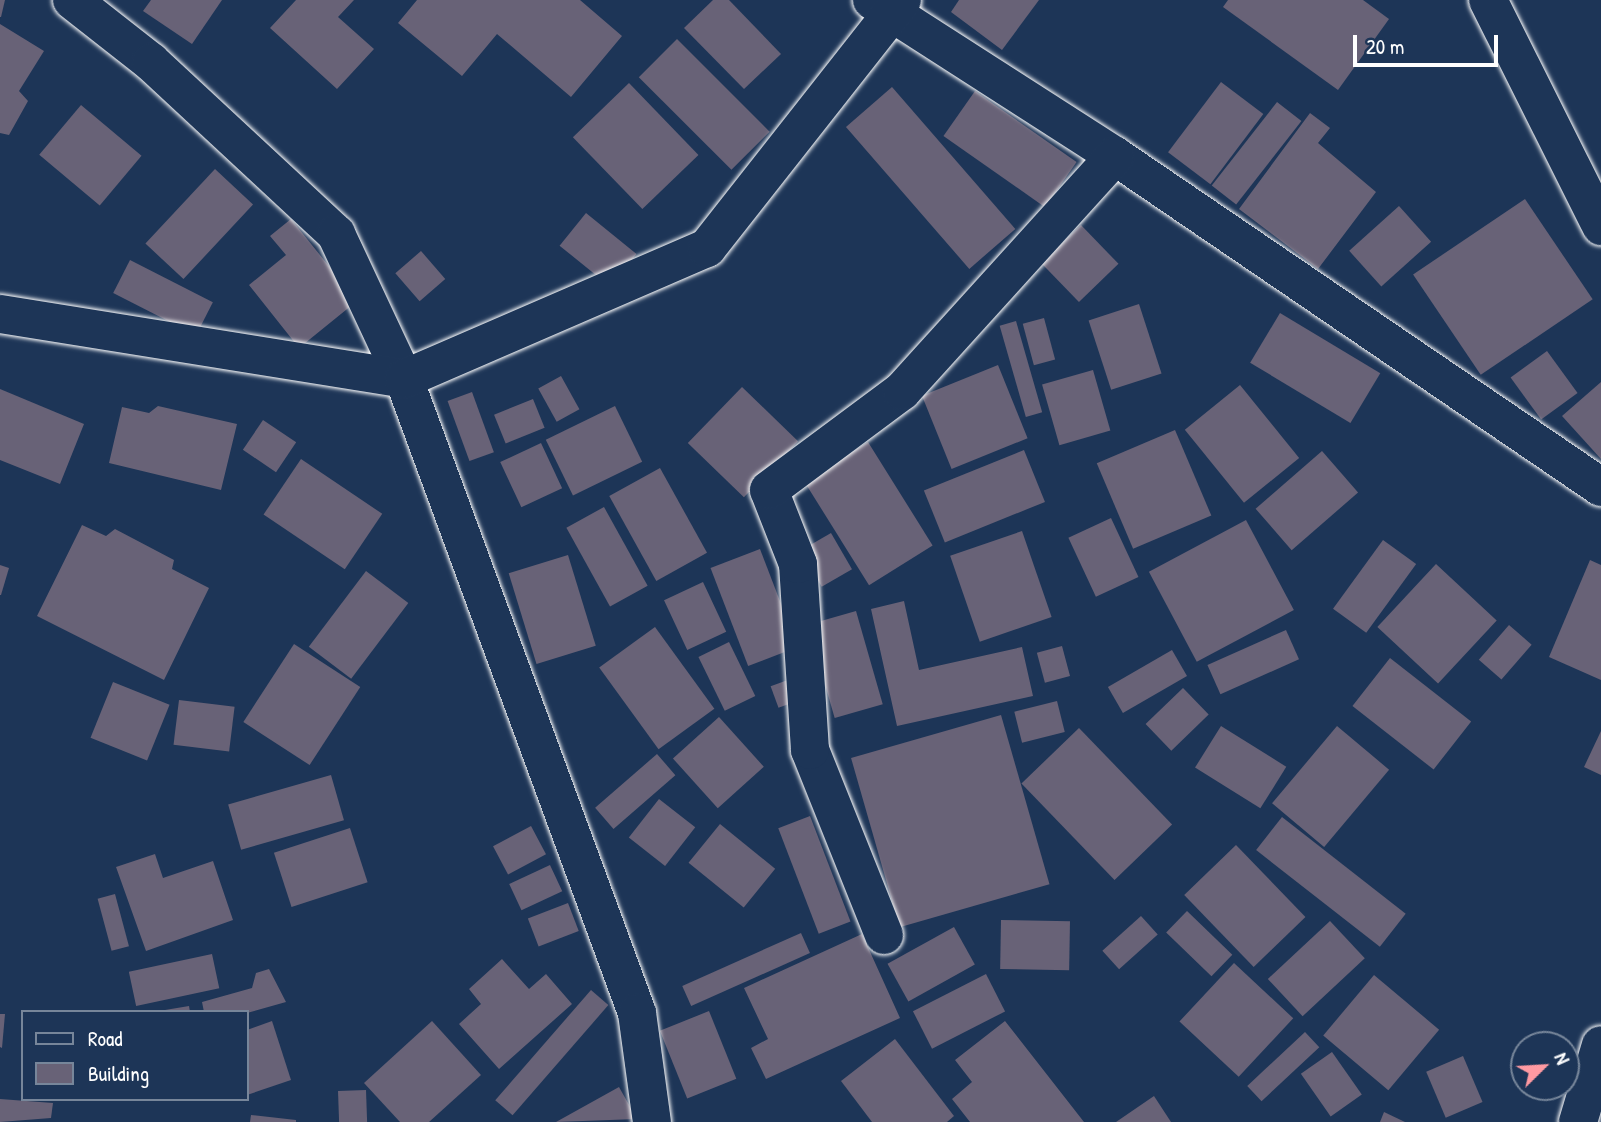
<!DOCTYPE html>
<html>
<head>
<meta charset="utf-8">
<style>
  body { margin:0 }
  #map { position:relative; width:1601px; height:1122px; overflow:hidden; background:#1d3557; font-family:"Patrick Hand",sans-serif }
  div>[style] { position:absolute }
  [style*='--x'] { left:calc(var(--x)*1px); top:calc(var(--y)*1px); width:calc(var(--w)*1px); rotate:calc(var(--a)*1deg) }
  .building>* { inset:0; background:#686277; transform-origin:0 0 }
  .roads { filter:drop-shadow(0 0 2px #fff) drop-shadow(0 0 2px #fff) }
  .minor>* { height:38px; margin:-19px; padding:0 19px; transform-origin:19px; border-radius:19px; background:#1d3557 }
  span { translate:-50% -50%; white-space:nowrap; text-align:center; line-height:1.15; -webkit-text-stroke:5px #1d3557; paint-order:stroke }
  .legend { position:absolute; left:21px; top:1010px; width:228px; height:91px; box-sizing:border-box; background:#1d3557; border:2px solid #77869a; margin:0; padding:9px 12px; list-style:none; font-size:21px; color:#fff }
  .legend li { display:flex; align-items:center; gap:14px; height:35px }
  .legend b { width:35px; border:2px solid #77869a }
  .north { position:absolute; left:1510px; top:1031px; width:70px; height:70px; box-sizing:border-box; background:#1d3557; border:2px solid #77869a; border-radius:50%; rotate:66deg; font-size:19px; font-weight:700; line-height:28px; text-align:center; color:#fff }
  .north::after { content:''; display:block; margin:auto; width:24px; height:32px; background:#ff9aa2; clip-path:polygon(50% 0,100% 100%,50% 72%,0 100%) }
  .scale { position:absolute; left:1353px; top:35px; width:145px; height:32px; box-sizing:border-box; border:4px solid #fff; border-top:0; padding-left:9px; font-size:21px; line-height:24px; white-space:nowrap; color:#fff; -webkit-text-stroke:5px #1d3557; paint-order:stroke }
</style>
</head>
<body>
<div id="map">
  <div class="building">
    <i style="clip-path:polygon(0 0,5px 0,1px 17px,0 17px)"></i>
    <i style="clip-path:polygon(151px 0,222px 0,192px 44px,143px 11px)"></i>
    <i style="clip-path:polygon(296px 0,354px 0,338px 17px,374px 49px,337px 89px,270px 28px)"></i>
    <i style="clip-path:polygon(417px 0,580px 0,622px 36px,571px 97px,497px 34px,462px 76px,398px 23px)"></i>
    <i style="clip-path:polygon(713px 0,729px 0,781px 54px,744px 89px,684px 28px)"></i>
    <i style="clip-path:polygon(959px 0,1039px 0,1002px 50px,951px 12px)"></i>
    <i style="clip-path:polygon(1228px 0,1363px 0,1389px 19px,1338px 90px,1223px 7px)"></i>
    <i style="clip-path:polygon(0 24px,44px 51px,19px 91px,28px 101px,9px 135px,0 133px)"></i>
    <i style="left:677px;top:39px;width:131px;height:54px;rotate:45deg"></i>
    <i style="left:1221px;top:82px;width:53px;height:88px;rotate:37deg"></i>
    <i style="left:629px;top:83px;width:100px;height:78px;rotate:46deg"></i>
    <i style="left:892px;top:87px;width:188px;height:61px;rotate:49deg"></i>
    <i style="left:975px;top:91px;width:124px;height:55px;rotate:35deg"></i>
    <i style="left:1277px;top:102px;width:31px;height:106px;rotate:38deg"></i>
    <i style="left:81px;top:105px;width:79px;height:65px;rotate:40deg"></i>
    <i style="clip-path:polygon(1310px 113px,1330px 128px,1318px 143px,1376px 192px,1318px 269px,1239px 209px)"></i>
    <i style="left:215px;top:169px;width:52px;height:102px;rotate:43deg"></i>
    <i style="left:1525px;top:199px;width:121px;height:135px;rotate:56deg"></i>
    <i style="left:1399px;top:206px;width:48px;height:67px;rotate:48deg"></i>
    <i style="left:586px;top:213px;width:65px;height:42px;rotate:39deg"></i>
    <i style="clip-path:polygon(291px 219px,357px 301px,299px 348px,249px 285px,286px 255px,270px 236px)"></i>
    <i style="left:1081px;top:225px;width:54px;height:55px;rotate:46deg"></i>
    <i style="left:421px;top:251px;width:37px;height:34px;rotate:49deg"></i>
    <i style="left:130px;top:260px;width:93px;height:37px;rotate:27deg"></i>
    <i style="left:1139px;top:304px;width:73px;height:53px;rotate:72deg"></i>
    <i style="left:1280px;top:313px;width:117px;height:58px;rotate:31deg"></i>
    <i style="left:1044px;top:318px;width:43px;height:22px;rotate:75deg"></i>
    <i style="left:1016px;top:321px;width:95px;height:17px;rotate:74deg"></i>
    <i style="left:1547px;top:351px;width:52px;height:45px;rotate:54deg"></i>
    <i style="left:998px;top:365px;width:79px;height:82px;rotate:68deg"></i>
    <i style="left:1093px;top:370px;width:63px;height:53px;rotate:74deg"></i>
    <i style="left:561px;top:376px;width:38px;height:26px;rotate:61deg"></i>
    <i style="clip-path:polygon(1601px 382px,1601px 459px,1562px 416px)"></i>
    <i style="left:1240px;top:385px;width:94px;height:71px;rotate:51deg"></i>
    <i style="left:742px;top:387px;width:78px;height:78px;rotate:44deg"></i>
    <i style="clip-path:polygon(0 389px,84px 424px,60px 484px,0 460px)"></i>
    <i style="left:472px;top:392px;width:64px;height:26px;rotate:70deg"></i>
    <i style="left:533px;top:399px;width:31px;height:42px;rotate:68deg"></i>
    <i style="clip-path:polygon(158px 406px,237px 424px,221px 490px,109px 463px,122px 407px,149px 413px)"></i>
    <i style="left:615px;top:406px;width:62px;height:77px;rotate:64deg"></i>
    <i style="left:263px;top:420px;width:40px;height:36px;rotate:34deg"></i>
    <i style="left:1175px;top:430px;width:93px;height:85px;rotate:67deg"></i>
    <i style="left:868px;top:442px;width:122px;height:75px;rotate:58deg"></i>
    <i style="left:541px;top:443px;width:50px;height:45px;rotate:65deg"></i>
    <i style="left:1024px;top:450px;width:56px;height:108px;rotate:68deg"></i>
    <i style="left:1322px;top:451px;width:55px;height:88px;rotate:49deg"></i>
    <i style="left:301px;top:459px;width:98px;height:67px;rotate:34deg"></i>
    <i style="left:660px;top:468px;width:97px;height:58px;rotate:61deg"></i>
    <i style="left:604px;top:507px;width:90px;height:43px;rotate:61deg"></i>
    <i style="left:1111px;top:518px;width:65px;height:47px;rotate:65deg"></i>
    <i style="left:1246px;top:520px;width:102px;height:110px;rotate:62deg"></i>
    <i style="clip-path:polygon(82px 525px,106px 536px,115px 529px,174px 560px,172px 569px,209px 588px,164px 680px,37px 616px)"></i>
    <i style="left:1022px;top:531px;width:91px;height:76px;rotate:71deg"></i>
    <i style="left:831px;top:533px;width:42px;height:35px;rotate:60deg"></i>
    <i style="left:1383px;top:540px;width:41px;height:85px;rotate:36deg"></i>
    <i style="left:760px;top:549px;width:105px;height:53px;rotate:69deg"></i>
    <i style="left:568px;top:555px;width:95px;height:62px;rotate:73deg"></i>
    <i style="clip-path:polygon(1590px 560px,1601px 565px,1601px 680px,1549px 657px)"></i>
    <i style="left:1436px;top:564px;width:83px;height:86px;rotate:43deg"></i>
    <i style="clip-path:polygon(0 565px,9px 568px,1px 595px,0 595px)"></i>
    <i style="left:366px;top:571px;width:53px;height:95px;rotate:37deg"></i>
    <i style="left:703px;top:582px;width:55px;height:43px;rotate:65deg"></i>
    <i style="clip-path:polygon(904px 601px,919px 670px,1022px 647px,1033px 696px,897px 726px,871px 609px)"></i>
    <i style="left:856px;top:611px;width:97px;height:50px;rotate:74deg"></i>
    <i style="left:1509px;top:625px;width:30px;height:46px;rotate:41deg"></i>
    <i style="left:655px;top:627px;width:101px;height:69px;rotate:54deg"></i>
    <i style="left:1286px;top:630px;width:32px;height:86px;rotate:66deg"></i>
    <i style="left:729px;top:642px;width:60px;height:34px;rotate:64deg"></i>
    <i style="left:294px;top:644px;width:79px;height:93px;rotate:33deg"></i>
    <i style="left:1062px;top:646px;width:31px;height:26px;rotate:75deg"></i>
    <i style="left:1172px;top:650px;width:30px;height:74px;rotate:60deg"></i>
    <i style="left:1390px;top:658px;width:103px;height:61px;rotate:38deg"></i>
    <i style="left:796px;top:677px;width:23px;height:27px;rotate:70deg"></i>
    <i style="left:113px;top:682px;width:61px;height:60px;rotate:22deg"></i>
    <i style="left:1183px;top:688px;width:37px;height:52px;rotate:46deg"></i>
    <i style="left:179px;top:700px;width:56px;height:45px;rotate:7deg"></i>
    <i style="left:1057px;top:701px;width:32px;height:44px;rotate:76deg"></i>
    <i style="left:1001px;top:715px;width:176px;height:156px;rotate:74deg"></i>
    <i style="left:719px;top:717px;width:67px;height:62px;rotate:48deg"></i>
    <i style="left:1221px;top:726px;width:77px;height:49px;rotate:32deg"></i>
    <i style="left:1337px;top:726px;width:68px;height:101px;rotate:40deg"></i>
    <i style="left:1079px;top:728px;width:134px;height:80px;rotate:46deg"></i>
    <i style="clip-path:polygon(1601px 731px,1601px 775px,1584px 767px)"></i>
    <i style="left:657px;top:754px;width:28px;height:82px;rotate:49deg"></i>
    <i style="left:331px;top:775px;width:47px;height:107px;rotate:74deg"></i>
    <i style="left:659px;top:799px;width:46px;height:49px;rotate:38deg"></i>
    <i style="left:810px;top:816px;width:113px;height:34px;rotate:69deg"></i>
    <i style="left:1282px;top:817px;width:157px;height:42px;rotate:38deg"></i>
    <i style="left:720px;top:824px;width:71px;height:50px;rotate:39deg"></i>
    <i style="left:531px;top:826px;width:32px;height:43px;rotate:62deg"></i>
    <i style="left:350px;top:828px;width:57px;height:80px;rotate:72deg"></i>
    <i style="left:1236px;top:845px;width:100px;height:72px;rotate:46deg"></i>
    <i style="clip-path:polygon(155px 854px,163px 878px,213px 861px,233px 920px,146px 951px,116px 867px)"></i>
    <i style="left:550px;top:865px;width:29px;height:45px;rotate:65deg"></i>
    <i style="left:115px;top:894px;width:54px;height:18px;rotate:75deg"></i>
    <i style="left:568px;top:903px;width:30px;height:43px;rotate:69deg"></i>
    <i style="left:1187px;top:911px;width:63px;height:30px;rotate:44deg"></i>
    <i style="left:1141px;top:916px;width:25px;height:52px;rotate:48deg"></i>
    <i style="left:1001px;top:920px;width:69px;height:49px;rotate:1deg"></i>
    <i style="left:1330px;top:921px;width:51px;height:85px;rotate:47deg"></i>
    <i style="left:954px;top:927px;width:43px;height:76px;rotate:61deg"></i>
    <i style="left:801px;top:933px;width:22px;height:130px;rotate:66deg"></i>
    <i style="clip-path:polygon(862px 934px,900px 1018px,766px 1079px,751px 1048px,768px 1039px,744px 988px)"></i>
    <i style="left:212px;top:954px;width:35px;height:85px;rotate:78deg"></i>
    <i style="clip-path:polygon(502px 959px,529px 989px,546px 974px,572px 1004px,499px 1069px,459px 1024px,481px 1004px,469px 989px)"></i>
    <i style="left:1234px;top:963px;width:81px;height:80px;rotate:43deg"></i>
    <i style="clip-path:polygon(269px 969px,286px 1002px,247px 1013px,204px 1012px,202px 1002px,252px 988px,256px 973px)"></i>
    <i style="left:986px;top:974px;width:42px;height:82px;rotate:63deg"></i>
    <i style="left:1374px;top:975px;width:85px;height:79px;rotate:40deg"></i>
    <i style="left:591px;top:990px;width:23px;height:146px;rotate:41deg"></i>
    <i style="clip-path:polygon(189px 1006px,190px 1012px,165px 1012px,165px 1010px)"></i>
    <i style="left:709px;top:1011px;width:73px;height:53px;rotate:68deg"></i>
    <i style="clip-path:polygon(0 1014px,5px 1014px,2px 1048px,0 1047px)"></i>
    <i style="clip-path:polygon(272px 1021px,291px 1080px,247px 1095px,247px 1030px)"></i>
    <i style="clip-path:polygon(432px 1021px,481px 1075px,429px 1122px,400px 1122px,364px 1083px)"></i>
    <i style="clip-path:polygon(1005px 1021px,1084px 1122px,970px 1122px,952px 1099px,972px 1082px,955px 1060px)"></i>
    <i style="left:1305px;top:1032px;width:21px;height:79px;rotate:47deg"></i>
    <i style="clip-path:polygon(895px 1039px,954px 1116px,947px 1122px,872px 1122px,841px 1081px)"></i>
    <i style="left:1332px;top:1052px;width:52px;height:38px;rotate:55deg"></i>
    <i style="left:1463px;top:1056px;width:50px;height:40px;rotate:67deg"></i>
    <i style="clip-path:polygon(619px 1087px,637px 1119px,556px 1122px)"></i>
    <i style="left:366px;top:1090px;width:32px;height:28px;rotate:88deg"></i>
    <i style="clip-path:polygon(1154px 1096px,1171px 1122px,1116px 1122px)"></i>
    <i style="clip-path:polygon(0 1099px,53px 1103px,51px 1118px,0 1122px)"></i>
    <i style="clip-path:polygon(1384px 1112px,1405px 1122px,1380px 1122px)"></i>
    <i style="clip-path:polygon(251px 1115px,296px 1120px,296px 1122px,250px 1122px)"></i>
  </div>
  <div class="roads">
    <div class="minor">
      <i style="--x:72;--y:0;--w:100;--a:38.1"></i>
      <i style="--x:151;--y:62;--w:253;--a:42.9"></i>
      <i style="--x:336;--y:234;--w:160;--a:64.9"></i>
      <i style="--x:404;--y:379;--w:675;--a:69.82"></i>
      <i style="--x:637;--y:1013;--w:110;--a:82.2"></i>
      <i style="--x:872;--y:0;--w:289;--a:32.7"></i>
      <i style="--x:1115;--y:156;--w:588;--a:34.26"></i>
      <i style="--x:1488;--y:0;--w:253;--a:63.4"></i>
      <i style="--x:0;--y:314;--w:409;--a:9.1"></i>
      <i style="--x:404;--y:379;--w:330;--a:-23.4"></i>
      <i style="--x:707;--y:248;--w:315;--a:-51.8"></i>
      <i style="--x:884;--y:935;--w:199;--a:-111.8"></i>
      <i style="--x:810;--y:750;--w:186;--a:-93.7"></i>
      <i style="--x:798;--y:564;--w:79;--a:-111.4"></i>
      <i style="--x:769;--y:490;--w:166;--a:-36.7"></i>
      <i style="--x:902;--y:391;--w:317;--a:-47.8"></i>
      <i style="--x:1578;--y:1122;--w:80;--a:-73.4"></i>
    </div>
  </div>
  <ul class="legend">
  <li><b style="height:9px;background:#1d3557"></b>Road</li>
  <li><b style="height:19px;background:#686277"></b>Building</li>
  </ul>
  <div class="north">N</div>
  <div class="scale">20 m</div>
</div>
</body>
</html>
